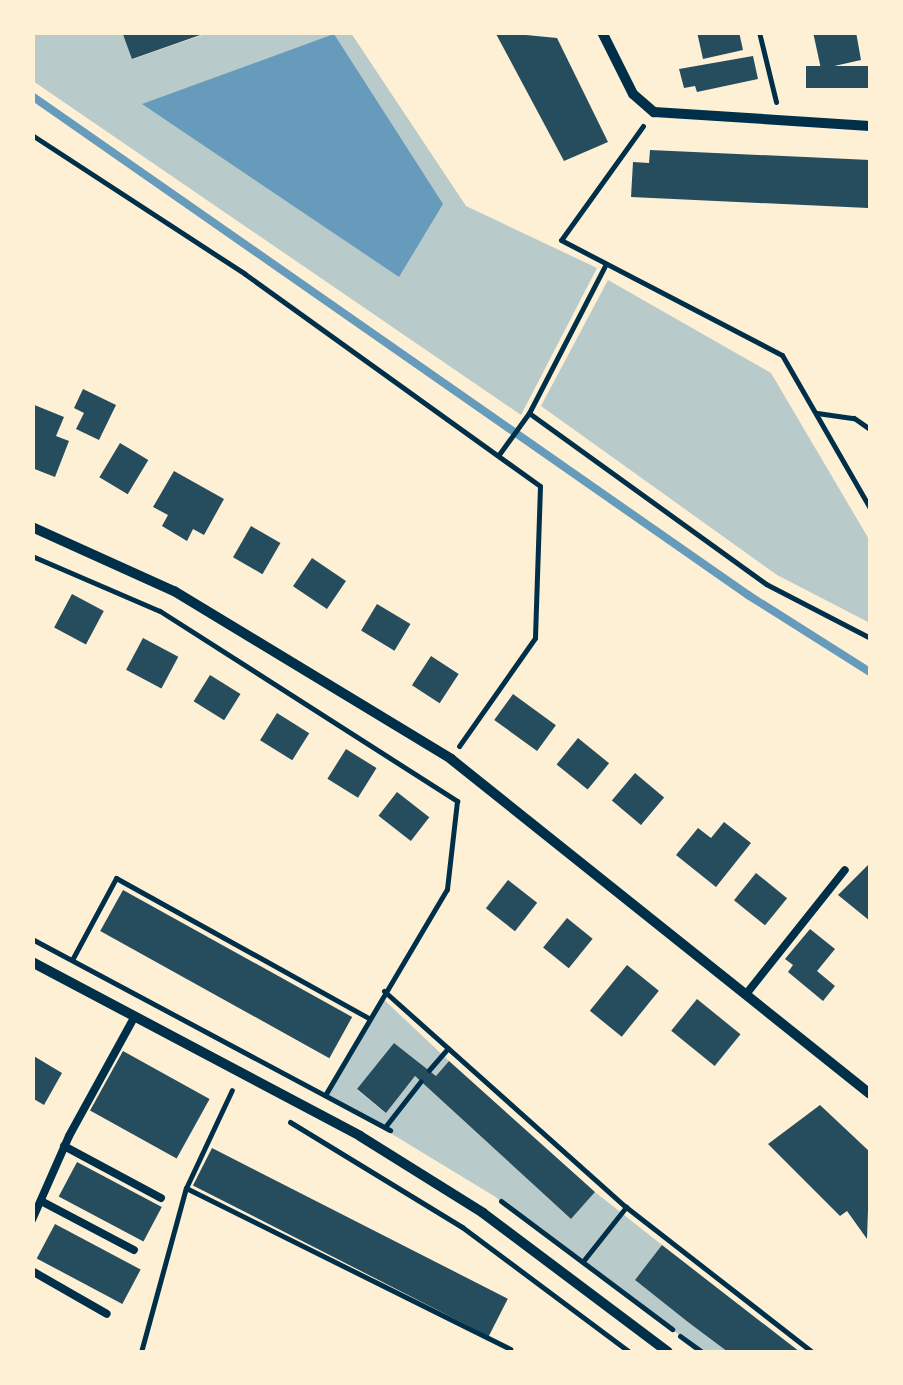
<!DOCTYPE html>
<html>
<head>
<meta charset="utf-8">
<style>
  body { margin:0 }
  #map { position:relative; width:903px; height:1385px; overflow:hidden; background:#fdf0d5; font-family:"Asap Condensed",sans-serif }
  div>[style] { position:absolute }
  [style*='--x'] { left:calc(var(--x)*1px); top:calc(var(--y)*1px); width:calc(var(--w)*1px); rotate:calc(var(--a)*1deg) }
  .green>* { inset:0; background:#b9caca }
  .water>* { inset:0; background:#669bbc }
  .stream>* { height:8px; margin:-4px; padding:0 4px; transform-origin:4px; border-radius:4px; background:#669bbc }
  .building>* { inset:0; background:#264d5e; transform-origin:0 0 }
  .path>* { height:5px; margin:-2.5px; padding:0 2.5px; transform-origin:2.5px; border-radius:2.5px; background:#003049 }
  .service>* { height:8px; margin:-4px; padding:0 4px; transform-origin:4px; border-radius:4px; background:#003049 }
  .minor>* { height:10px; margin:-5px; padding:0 5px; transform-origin:5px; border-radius:5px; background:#003049 }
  span { translate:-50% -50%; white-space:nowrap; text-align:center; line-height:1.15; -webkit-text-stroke:9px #fdf0d5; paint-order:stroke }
  .frame { position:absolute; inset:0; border:35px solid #fdf0d5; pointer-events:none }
</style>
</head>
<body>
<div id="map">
  <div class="green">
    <i style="clip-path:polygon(33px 33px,122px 33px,133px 59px,208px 33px,351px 33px,466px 206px,597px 268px,521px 415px,33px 81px)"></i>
    <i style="clip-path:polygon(608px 280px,771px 373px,870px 541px,870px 623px,777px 575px,541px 406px)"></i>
    <i style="clip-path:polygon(381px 997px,449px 1061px,436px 1076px,394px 1043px,357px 1090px,386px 1113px,415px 1076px,571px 1219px,595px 1192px,662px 1245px,636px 1281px,728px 1352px,702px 1352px,494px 1196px,326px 1094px)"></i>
  </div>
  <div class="water">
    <i style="clip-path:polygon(334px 34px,443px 204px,399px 277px,142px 104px)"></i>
  </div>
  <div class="stream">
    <i style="--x:32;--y:96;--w:873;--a:34.87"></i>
    <i style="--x:748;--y:595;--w:144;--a:32.3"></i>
  </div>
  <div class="building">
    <i style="clip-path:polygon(122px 32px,206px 32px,206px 33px,132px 59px)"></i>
    <i style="clip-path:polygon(495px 32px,557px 38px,608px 142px,564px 161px)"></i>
    <i style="clip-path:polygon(697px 32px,739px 32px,743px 50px,703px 59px)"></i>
    <i style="clip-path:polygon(813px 32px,856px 32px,861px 60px,821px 69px)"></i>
    <i style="clip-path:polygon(753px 56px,758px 79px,697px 92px,695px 86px,684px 88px,679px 69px)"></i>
    <i style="left:870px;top:66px;width:22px;height:64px;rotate:90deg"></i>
    <i style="clip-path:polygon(650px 150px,870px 160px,868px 208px,631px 197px,633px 162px,649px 163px)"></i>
    <i style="clip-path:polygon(83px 389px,116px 405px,99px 440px,76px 429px,84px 413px,74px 408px)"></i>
    <i style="clip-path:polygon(32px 404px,64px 417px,56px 436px,69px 441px,55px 477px,32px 468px)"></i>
    <i style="left:120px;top:443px;width:33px;height:40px;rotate:31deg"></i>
    <i style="clip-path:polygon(174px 471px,224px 499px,204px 535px,193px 529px,187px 541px,162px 526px,168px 515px,153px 507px)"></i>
    <i style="left:251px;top:526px;width:34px;height:36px;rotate:30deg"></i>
    <i style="left:312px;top:558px;width:41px;height:34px;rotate:34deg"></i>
    <i style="left:72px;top:594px;width:36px;height:38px;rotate:28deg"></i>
    <i style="left:377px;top:604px;width:39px;height:31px;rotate:31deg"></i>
    <i style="left:143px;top:638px;width:40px;height:36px;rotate:28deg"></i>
    <i style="left:431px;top:656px;width:33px;height:35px;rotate:33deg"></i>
    <i style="left:210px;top:675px;width:36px;height:31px;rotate:32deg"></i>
    <i style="left:513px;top:694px;width:53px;height:32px;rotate:36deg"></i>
    <i style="left:277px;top:713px;width:38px;height:32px;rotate:32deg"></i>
    <i style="left:578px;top:738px;width:40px;height:34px;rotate:39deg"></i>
    <i style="left:346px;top:749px;width:36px;height:35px;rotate:32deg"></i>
    <i style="left:635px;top:773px;width:38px;height:36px;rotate:40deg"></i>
    <i style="left:397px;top:792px;width:41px;height:30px;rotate:38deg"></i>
    <i style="clip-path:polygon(724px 822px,751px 843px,716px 887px,676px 855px,698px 828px,711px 838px)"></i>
    <i style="clip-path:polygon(870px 863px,870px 921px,838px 895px)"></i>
    <i style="left:756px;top:873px;width:40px;height:35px;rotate:39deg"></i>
    <i style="left:508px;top:880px;width:37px;height:36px;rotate:38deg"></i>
    <i style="left:123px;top:890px;width:262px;height:47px;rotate:29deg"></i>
    <i style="left:567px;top:918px;width:33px;height:38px;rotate:39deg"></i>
    <i style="clip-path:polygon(810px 929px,835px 949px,817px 971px,835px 986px,823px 1001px,788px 972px,793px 965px,785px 959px)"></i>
    <i style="left:627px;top:965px;width:41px;height:59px;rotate:39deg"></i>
    <i style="left:697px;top:999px;width:56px;height:41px;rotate:39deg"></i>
    <i style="clip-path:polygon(394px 1043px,436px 1076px,449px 1061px,595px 1192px,571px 1219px,415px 1076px,386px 1113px,357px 1089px)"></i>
    <i style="left:123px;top:1051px;width:99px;height:68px;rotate:29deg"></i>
    <i style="clip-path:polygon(32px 1055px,62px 1073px,44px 1105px,32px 1098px)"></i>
    <i style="clip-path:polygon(820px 1105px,870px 1152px,867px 1239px,847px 1211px,840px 1216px,768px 1144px)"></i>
    <i style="left:212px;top:1148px;width:332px;height:42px;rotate:27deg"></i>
    <i style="left:77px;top:1162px;width:96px;height:39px;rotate:28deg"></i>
    <i style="left:55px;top:1224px;width:97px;height:39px;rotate:28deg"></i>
    <i style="clip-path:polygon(662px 1245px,716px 1287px,800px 1352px,728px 1352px,688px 1322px,635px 1280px)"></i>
  </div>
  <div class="path">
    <i style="--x:759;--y:32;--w:72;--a:76.3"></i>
    <i style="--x:643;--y:126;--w:140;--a:125.7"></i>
    <i style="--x:561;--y:240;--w:249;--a:27.5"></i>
    <i style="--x:782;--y:355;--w:177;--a:60.1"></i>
    <i style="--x:32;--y:135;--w:254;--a:33.1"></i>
    <i style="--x:245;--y:274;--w:363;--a:35.7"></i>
    <i style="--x:540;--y:486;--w:152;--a:91.9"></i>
    <i style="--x:535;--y:638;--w:132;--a:125.1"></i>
    <i style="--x:529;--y:413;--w:165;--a:-62.7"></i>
    <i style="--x:817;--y:413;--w:37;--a:8"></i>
    <i style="--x:854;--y:418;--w:19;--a:35"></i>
    <i style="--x:500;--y:453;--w:49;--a:-54.1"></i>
    <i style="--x:529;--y:413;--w:292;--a:35.8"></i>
    <i style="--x:766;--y:584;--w:117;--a:27.4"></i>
    <i style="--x:32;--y:556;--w:139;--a:23.3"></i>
    <i style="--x:160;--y:611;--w:353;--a:32.6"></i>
    <i style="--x:457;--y:801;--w:89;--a:96.5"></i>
    <i style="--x:447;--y:889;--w:238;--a:120.6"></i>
    <i style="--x:32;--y:939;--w:406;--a:28.1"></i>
    <i style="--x:73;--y:958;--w:91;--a:-61.7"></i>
    <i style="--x:116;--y:878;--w:289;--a:29"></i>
    <i style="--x:384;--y:991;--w:324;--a:41.8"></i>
    <i style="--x:429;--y:1070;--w:29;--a:-49"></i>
    <i style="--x:290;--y:1122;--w:202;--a:31.4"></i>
    <i style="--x:462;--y:1227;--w:209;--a:36.7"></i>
    <i style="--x:385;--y:1127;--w:58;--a:-52"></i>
    <i style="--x:186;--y:1188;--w:362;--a:26.4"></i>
    <i style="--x:501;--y:1201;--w:214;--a:36.8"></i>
    <i style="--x:584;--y:1260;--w:68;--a:-51.6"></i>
    <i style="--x:626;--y:1207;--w:236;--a:37.9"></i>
    <i style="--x:680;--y:1336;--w:27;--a:36"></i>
    <i style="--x:141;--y:1352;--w:170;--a:-74.7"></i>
    <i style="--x:186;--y:1188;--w:108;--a:-64.9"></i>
  </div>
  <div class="service">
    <i style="--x:747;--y:993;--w:157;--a:-51.5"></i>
    <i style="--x:64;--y:1146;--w:110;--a:28.2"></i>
    <i style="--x:41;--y:1201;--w:105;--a:27.8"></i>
    <i style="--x:32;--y:1220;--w:92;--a:-66.2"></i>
    <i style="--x:69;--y:1136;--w:137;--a:-61.2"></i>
    <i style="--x:32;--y:1271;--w:86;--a:29.8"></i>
  </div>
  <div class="minor">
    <i style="--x:602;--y:32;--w:69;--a:63.4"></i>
    <i style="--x:633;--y:94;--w:28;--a:41"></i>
    <i style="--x:654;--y:112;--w:216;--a:3.7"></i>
    <i style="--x:32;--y:527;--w:156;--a:24.3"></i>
    <i style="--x:174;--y:591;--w:324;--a:31.2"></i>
    <i style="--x:451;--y:759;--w:536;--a:38.64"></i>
    <i style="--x:32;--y:962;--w:371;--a:27.9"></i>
    <i style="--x:360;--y:1136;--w:145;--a:32"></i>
    <i style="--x:483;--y:1213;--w:231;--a:36.9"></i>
  </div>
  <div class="frame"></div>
</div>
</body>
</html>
